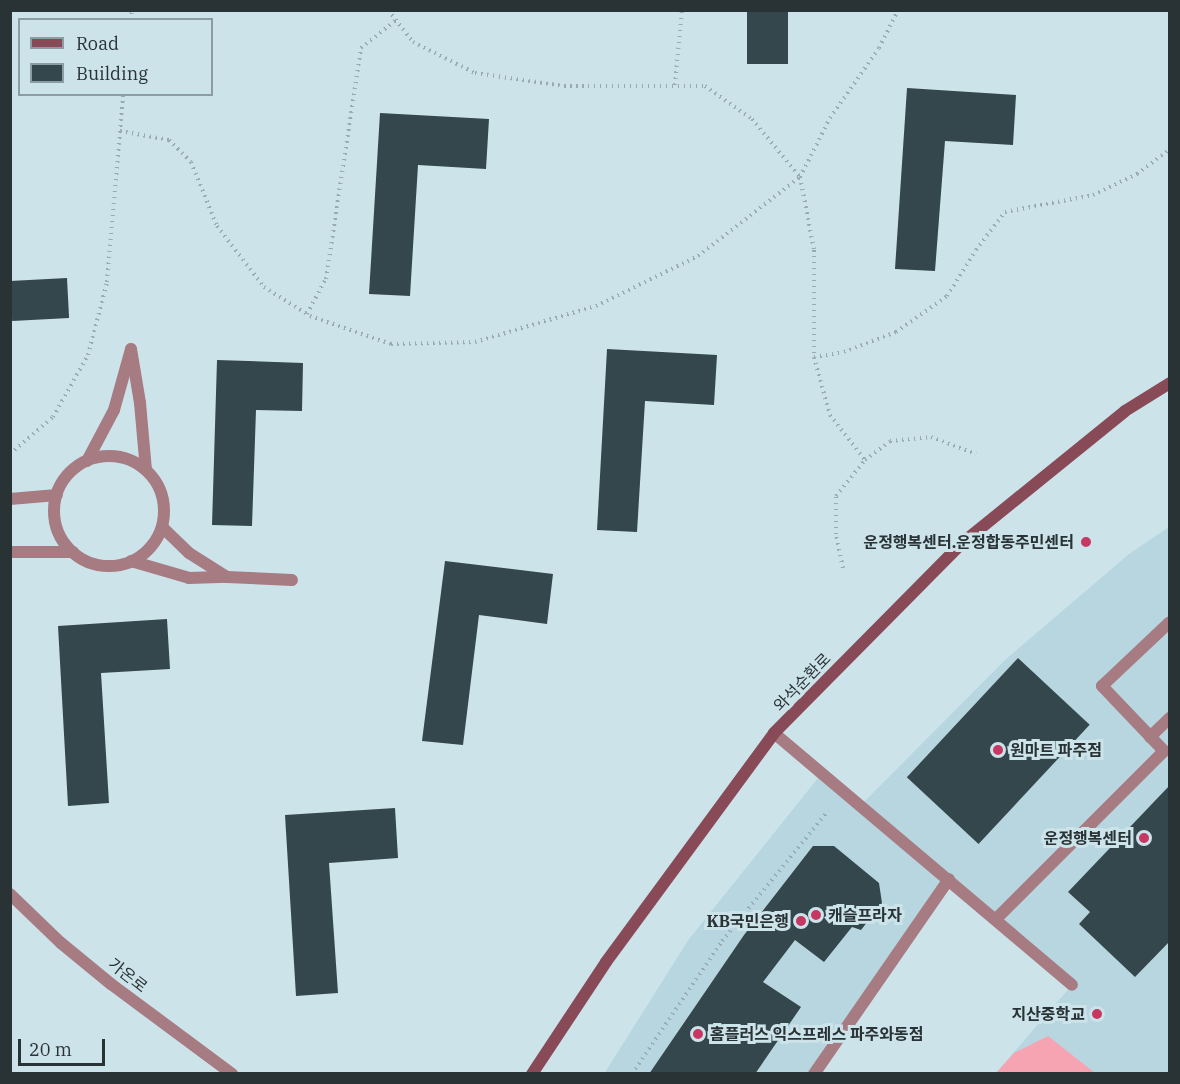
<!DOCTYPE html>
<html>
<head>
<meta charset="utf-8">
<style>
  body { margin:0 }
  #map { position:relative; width:1180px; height:1084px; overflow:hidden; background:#cce3ea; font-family:"IBM Plex Serif","Noto Sans KR",serif }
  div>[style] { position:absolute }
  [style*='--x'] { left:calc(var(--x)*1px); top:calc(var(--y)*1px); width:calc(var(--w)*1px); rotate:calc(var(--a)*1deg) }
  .built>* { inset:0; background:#b8d6e0 }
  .green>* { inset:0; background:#f6a3b2 }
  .building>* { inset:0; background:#33474c; transform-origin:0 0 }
  .path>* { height:4px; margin-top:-2px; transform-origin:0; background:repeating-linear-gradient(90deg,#98abb1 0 1.5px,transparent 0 6px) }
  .lane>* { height:12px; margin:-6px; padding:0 6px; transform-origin:6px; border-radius:6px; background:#a77b82 }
  .lane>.ring { margin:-6px; padding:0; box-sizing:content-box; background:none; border:12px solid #a77b82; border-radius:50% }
  .street>* { height:12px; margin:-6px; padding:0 6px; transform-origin:6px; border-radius:6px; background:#a77b82 }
  .secondary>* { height:12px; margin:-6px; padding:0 6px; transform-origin:6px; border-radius:6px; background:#894a57 }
  .dots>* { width:16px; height:16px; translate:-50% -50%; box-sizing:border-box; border:3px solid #cce3ea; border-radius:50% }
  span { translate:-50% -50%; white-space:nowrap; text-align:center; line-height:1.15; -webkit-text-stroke:6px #cce3ea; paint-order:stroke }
  .poi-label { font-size:16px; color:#293235; font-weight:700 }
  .right { translate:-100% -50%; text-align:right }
  .left { translate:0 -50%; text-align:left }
  .street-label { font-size:16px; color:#293235 }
  .frame { position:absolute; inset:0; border:12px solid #293235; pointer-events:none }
  .legend { position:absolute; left:18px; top:18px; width:195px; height:78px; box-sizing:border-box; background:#cce3ea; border:2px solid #8b9ca2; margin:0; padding:8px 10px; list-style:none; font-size:18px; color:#293235 }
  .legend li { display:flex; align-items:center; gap:12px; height:30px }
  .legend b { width:30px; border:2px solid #8b9ca2 }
  .scale { position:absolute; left:18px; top:1039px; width:87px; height:27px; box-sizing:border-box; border:3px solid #293235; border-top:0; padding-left:8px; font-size:18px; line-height:21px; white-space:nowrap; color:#293235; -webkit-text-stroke:4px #cce3ea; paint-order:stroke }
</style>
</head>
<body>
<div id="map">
  <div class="built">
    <i style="clip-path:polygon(1169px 527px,1169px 1073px,996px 1073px,1072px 985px,949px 879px,814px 1073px,604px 1074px,689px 939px,822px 773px,861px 805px,1005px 660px,1129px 554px)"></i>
  </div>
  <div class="green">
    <i style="clip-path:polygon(1048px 1036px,1095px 1073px,996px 1073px,1014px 1053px)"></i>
  </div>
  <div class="building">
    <i style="left:747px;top:10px;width:41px;height:54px"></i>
    <i style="clip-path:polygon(907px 88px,1016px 95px,1013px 145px,945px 141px,935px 271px,895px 269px)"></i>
    <i style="clip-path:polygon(380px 113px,489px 119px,486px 169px,418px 165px,410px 296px,369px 294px)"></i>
    <i style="left:67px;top:278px;width:40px;height:57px;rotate:87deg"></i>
    <i style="clip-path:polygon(607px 349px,717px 355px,714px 405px,645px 401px,637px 532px,597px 530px)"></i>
    <i style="clip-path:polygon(217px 360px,303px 363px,302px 411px,256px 410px,252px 526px,212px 525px)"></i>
    <i style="clip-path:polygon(445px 561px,553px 574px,547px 624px,479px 615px,463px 745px,422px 741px)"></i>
    <i style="clip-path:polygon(167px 619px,170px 669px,101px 673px,109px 803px,68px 806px,58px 626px)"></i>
    <i style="left:1018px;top:658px;width:98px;height:163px;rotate:43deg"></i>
    <i style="clip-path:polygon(1170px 785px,1170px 941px,1135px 977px,1079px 924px,1090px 912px,1068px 892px)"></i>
    <i style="clip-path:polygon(395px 808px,398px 858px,329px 863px,338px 993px,296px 996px,285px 815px)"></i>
    <i style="clip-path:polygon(813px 846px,834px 846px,879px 883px,882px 903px,861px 930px,852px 927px,824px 962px,795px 940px,763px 982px,801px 1007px,755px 1074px,649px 1074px,744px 935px)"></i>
  </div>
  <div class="path">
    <i style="--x:388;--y:10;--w:41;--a:52"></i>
    <i style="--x:413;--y:42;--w:69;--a:26.6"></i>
    <i style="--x:475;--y:73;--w:90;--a:8.3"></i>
    <i style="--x:564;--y:86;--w:141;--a:0"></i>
    <i style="--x:705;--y:86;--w:57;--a:35.1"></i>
    <i style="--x:752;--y:119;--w:75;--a:50.4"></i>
    <i style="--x:800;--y:177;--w:74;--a:79.1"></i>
    <i style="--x:814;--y:250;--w:107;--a:90"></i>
    <i style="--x:814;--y:357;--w:60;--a:74.6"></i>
    <i style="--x:830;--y:415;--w:57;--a:52.1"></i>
    <i style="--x:131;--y:20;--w:10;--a:-84"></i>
    <i style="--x:675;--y:85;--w:75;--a:-84.7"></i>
    <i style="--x:120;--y:131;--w:50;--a:10.4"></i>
    <i style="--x:169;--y:140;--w:31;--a:45"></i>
    <i style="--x:191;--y:162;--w:69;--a:67.9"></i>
    <i style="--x:217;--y:226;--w:77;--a:52.4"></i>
    <i style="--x:264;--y:287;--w:54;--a:32.2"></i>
    <i style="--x:310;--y:316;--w:86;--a:19.1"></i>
    <i style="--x:391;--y:344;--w:84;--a:-1.4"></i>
    <i style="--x:475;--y:342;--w:126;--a:-16.6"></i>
    <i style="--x:596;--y:306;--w:114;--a:-26.1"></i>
    <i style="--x:698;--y:256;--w:129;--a:-37.8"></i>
    <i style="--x:800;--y:177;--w:66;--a:-63"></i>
    <i style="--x:830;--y:118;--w:85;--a:-55"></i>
    <i style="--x:879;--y:48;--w:42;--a:-63.4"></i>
    <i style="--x:307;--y:314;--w:40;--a:-62"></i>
    <i style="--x:326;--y:279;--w:234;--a:-81.4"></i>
    <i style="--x:361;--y:48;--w:45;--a:-38.7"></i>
    <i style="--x:814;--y:357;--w:30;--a:-9"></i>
    <i style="--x:844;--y:352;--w:56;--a:-21"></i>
    <i style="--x:896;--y:332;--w:62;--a:-35.2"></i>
    <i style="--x:947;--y:296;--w:54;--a:-57.8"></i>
    <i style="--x:976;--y:250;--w:48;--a:-52.7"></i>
    <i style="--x:1005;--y:212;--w:90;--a:-10.9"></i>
    <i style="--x:1093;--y:195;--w:49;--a:-25.5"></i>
    <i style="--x:1137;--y:174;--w:41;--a:-37.1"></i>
    <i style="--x:10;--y:454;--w:57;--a:-40.7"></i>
    <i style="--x:53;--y:417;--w:71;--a:-60.6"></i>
    <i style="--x:88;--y:355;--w:75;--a:-75.4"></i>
    <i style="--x:107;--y:282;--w:189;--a:-85.1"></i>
    <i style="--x:843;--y:568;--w:35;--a:-102"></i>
    <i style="--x:836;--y:534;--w:38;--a:-90"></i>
    <i style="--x:836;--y:496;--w:46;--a:-51.1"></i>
    <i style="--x:865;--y:460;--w:31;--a:-37"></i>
    <i style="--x:890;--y:441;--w:41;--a:-5.6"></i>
    <i style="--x:931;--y:437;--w:48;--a:20.7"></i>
    <i style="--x:632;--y:1074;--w:161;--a:-55.9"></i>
    <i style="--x:722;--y:941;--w:168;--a:-50.8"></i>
  </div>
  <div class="lane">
    <i class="ring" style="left:54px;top:456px;width:98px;height:98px"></i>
    <i style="--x:87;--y:461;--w:58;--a:-62.1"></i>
    <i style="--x:114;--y:410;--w:63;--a:-74.4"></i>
    <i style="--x:131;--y:349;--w:55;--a:80.5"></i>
    <i style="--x:140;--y:403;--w:67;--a:84.9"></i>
    <i style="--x:10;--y:499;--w:47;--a:-4.9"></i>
    <i style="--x:10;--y:552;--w:63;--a:0"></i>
    <i style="--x:131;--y:561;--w:60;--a:16.3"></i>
    <i style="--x:189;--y:578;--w:38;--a:-2"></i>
    <i style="--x:227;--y:577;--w:45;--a:-147.7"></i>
    <i style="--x:189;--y:553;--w:37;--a:-136"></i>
    <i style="--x:227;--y:577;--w:65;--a:2.6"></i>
    <i style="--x:1150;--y:737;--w:28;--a:-44"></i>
    <i style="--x:996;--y:919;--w:238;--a:-45"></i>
    <i style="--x:1164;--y:751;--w:90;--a:-133.6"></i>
    <i style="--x:1102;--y:686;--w:93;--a:-43.3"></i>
  </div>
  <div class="street">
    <i style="--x:774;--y:733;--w:390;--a:40.2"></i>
    <i style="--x:10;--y:894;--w:71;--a:43.9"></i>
    <i style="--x:61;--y:943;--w:65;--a:39.4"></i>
    <i style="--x:111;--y:984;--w:151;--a:36.6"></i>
    <i style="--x:814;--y:1074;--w:237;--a:-55.3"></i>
  </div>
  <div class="secondary">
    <i style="--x:532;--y:1074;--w:134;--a:-56.5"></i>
    <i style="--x:606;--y:962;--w:284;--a:-53.7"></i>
    <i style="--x:774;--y:733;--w:266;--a:-45.3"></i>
    <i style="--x:961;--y:544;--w:211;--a:-39"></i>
    <i style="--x:1125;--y:411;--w:53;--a:-31.9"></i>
  </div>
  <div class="dots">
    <i style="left:1086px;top:542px;background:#c63861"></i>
    <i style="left:998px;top:750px;background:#c63861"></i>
    <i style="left:1144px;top:838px;background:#c63861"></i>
    <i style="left:816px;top:915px;background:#c63861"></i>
    <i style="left:801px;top:921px;background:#c63861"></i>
    <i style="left:1097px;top:1014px;background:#c63861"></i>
    <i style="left:698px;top:1034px;background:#c63861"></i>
  </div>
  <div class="poi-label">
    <span class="right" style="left:1074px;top:542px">운정행복센터.운정합동주민센터</span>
    <span class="left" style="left:1010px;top:750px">원마트 파주점</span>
    <span class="right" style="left:1132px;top:838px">운정행복센터</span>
    <span class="left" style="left:828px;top:915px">캐슬프라자</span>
    <span class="right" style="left:789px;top:921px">KB국민은행</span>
    <span class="right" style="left:1085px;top:1014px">지산중학교</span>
    <span class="left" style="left:710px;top:1034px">홈플러스 익스프레스 파주와동점</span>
  </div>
  <div class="street-label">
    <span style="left:802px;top:682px;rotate:-46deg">와석순환로</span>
    <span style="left:128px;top:975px;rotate:38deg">가온로</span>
  </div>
  <div class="frame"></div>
  <ul class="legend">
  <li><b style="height:8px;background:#894a57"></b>Road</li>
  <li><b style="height:16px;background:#33474c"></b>Building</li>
  </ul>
  <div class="scale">20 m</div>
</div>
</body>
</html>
